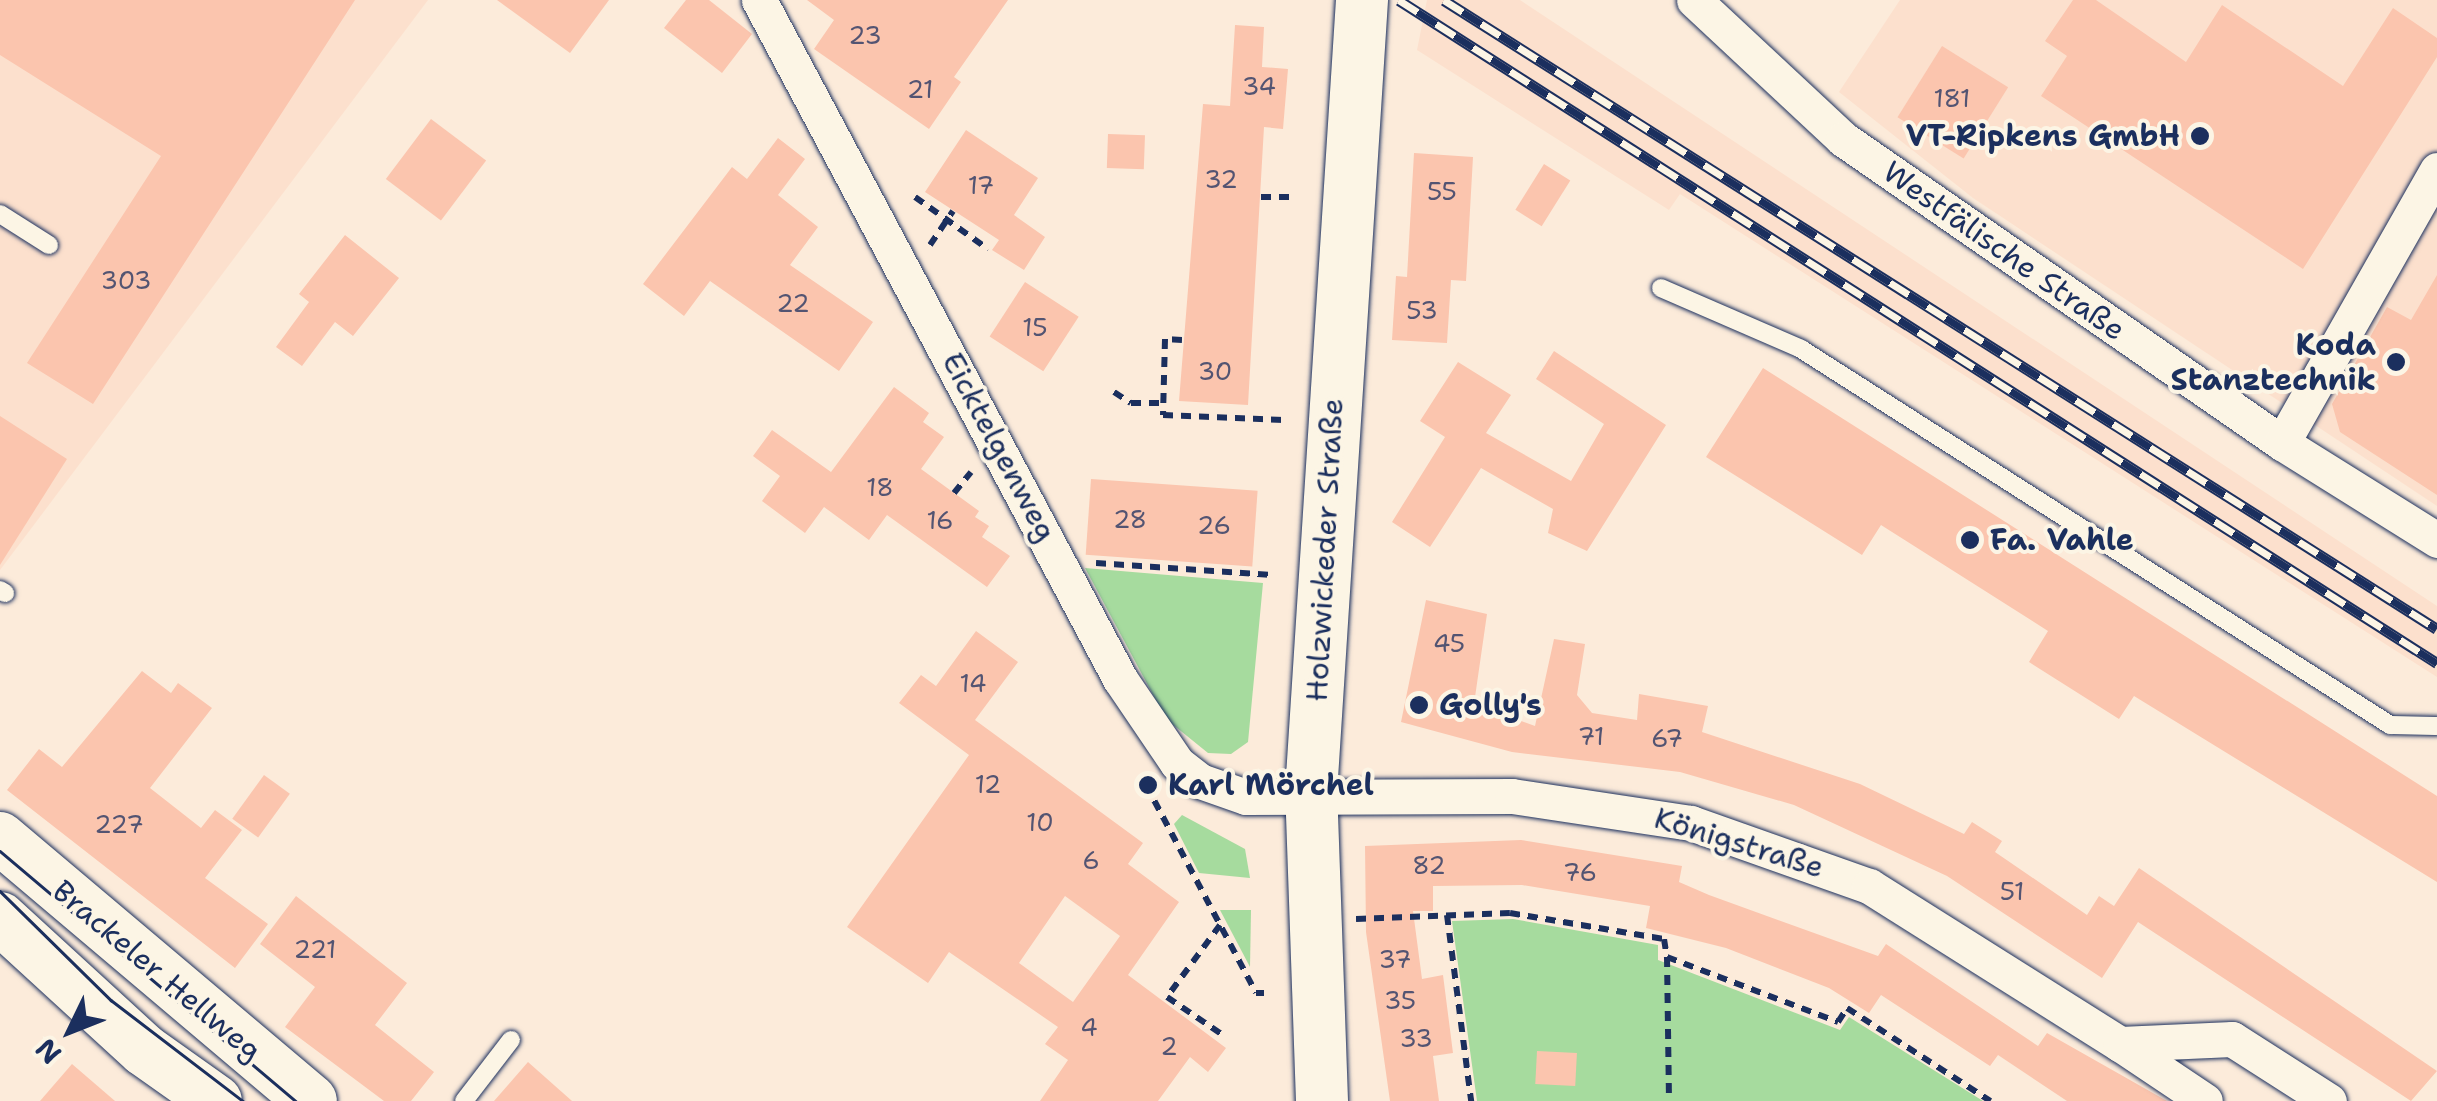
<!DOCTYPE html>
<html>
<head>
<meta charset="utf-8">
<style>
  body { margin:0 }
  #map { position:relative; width:2437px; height:1101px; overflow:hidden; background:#fcebda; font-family:"Shantell Sans",sans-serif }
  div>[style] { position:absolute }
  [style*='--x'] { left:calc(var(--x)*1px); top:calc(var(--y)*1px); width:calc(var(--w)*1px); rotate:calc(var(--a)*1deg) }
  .built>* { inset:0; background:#fce0cd }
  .green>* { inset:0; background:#a6db9e }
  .building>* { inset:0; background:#fbc5ae; transform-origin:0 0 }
  .path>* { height:6px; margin-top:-3px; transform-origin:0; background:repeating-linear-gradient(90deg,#1b2f5e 0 10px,transparent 0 18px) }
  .roads { filter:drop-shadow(0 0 2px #1b2f5e) drop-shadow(0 0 2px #1b2f5e) }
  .service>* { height:18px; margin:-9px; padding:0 9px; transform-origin:9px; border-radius:9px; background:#fcf5e5 }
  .minor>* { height:35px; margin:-17.5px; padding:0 17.5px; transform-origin:17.5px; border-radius:17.5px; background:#fcf5e5 }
  .secondary>* { height:52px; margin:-26px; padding:0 26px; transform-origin:26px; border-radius:26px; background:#fcf5e5 }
  .tram>* { height:2.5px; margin:-1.25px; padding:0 1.25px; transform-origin:1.25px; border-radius:1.25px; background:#1b2f5e }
  .rail>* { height:11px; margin-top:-5.5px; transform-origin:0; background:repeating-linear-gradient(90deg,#fcf5e5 0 22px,#1b2f5e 0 44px); box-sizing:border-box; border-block:2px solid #1b2f5e }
  .dots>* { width:28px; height:28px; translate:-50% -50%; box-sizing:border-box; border:5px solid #fcf5e5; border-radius:50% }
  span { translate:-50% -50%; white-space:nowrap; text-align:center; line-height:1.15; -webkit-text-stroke:8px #fcf5e5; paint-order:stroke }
  .number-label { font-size:25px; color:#535472 }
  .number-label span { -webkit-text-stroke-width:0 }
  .poi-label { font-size:30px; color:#1b2f5e; font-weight:700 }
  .right { translate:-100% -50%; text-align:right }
  .left { translate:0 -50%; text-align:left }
  .street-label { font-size:30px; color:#1b2f5e }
  .north { position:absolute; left:20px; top:981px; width:100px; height:100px; -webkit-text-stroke:8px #fcf5e5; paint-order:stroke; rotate:227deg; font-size:28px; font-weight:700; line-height:40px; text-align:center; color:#1b2f5e }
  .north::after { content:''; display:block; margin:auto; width:35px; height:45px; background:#1b2f5e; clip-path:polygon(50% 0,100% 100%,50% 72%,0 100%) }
</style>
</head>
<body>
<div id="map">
  <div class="built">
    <i style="clip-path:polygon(0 0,428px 0,0 570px)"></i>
    <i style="clip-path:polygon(1427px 0,1520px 0,2437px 606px,2437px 677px,1680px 194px,1669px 210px,1417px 50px)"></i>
    <i style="clip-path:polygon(1900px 0,2437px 0,2437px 506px,1973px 198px,1839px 92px)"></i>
  </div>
  <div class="green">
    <i style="clip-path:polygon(1085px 568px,1263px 583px,1248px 742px,1231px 754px,1208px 753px,1166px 719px)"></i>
    <i style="clip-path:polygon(1182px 815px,1245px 849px,1250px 878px,1199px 873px,1174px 824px)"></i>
    <i style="clip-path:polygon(1220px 910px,1251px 910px,1250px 967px)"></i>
    <i style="clip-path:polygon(1513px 919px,1658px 945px,1658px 960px,1840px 1030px,1849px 1017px,1983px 1101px,1477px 1101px,1452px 921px)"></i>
  </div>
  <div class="building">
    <i style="clip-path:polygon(0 0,355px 0,93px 404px,27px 363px,161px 156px,0 55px)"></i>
    <i style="clip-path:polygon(497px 0,609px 0,570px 53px)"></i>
    <i style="clip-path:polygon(686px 0,709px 0,752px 34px,722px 73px,664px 28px)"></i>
    <i style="clip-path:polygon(807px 0,1008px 0,954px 77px,961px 82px,929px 129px,814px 49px,834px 20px)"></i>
    <i style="clip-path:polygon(2073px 0,2096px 0,2186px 62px,2222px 5px,2343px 86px,2393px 8px,2437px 38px,2437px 57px,2303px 269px,2041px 96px,2067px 56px,2045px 41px)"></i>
    <i style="clip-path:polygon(1235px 25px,1264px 27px,1262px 67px,1288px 69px,1283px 129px,1264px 127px,1248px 405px,1179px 401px,1203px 104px,1230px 106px)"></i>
    <i style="left:1942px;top:46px;width:78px;height:84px;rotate:32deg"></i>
    <i style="left:431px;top:119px;width:69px;height:75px;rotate:37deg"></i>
    <i style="clip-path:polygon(966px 130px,1038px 178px,1014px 215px,1045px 237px,1024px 270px,992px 250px,999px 240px,925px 192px)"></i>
    <i style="left:1108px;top:134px;width:37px;height:34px;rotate:2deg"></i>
    <i style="clip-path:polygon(778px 138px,805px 159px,778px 195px,818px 227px,790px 265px,873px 322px,839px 371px,710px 281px,684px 316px,643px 284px,732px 167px,747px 179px)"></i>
    <i style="clip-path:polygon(1414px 153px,1473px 157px,1466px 281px,1451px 280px,1447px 343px,1392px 340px,1396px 276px,1407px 277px)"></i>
    <i style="left:1544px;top:164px;width:31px;height:54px;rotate:32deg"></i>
    <i style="clip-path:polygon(345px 235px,399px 278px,353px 336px,335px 322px,302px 366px,276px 347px,309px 302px,299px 294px)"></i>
    <i style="clip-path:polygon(2437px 275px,2437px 495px,2340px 432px,2332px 404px,2387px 307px,2411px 320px)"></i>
    <i style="left:1025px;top:282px;width:64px;height:65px;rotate:33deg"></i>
    <i style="clip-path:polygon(1554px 351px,1666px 425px,1587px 551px,1548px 533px,1553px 509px,1481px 468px,1430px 547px,1392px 522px,1445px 437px,1420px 421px,1458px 362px,1511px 395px,1486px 433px,1571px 481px,1604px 424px,1536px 379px)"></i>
    <i style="clip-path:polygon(1763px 368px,2437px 796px,2437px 882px,2134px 696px,2119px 719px,2029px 662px,2048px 631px,1881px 525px,1862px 555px,1706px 457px)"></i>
    <i style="clip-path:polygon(894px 387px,929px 413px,923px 422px,944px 437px,921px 469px,979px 511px,975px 517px,989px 526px,982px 537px,1010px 556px,987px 587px,887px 515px,869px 540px,824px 507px,805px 533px,762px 501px,780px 476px,753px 456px,772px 430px,831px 472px)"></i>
    <i style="clip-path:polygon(0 416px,67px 459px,0 565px)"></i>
    <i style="left:1091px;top:479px;width:167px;height:76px;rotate:4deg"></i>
    <i style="clip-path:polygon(1426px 600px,1487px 614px,1474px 704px,1535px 726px,1554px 639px,1585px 644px,1577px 695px,1592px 713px,1637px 720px,1639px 694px,1708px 706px,1702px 732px,1860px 784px,1964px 834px,1972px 822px,2002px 841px,1995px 852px,2087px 915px,2099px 896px,2114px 906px,2139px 868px,2437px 1071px,2411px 1101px,2138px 922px,2102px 978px,1947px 876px,1794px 805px,1680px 772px,1512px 752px,1401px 722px)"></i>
    <i style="clip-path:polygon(evenodd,976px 631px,1018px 662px,975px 720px,1143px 843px,1128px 864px,1179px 902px,1128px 975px,1226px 1048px,1208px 1072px,1190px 1057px,1158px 1101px,1040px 1101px,1068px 1060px,1045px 1044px,1058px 1027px,949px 952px,928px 983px,847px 927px,969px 755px,899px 703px,921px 675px,936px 686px,976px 631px,1065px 896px,1120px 936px,1073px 1002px,1019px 963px,1065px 896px)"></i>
    <i style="clip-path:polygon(142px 671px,171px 693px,178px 683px,212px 708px,150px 788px,201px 828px,215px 810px,242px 830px,205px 878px,268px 924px,235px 968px,7px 790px,39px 749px,62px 767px)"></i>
    <i style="left:264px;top:775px;width:32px;height:54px;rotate:36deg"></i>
    <i style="clip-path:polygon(1521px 840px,1682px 866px,1679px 882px,1709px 895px,1878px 956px,1886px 944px,2038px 1046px,2047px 1033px,2167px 1101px,2067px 1101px,1998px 1055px,1990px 1066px,1881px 995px,1869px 1013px,1829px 988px,1726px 948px,1646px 928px,1650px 906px,1522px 885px,1433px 886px,1433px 911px,1413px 911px,1422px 979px,1443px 975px,1453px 1053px,1433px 1056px,1439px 1101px,1390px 1101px,1366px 932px,1365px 846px)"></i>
    <i style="clip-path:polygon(296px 896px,407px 983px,375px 1025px,434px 1072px,411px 1101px,384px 1101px,285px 1027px,315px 987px,260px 944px)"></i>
    <i style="left:1537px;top:1051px;width:40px;height:33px;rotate:3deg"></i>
    <i style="clip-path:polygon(528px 1062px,572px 1101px,494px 1101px)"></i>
    <i style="clip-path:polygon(72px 1064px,115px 1101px,40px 1101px)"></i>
  </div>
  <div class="path">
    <i style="--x:915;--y:197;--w:90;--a:35.5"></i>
    <i style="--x:1261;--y:197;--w:36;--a:0"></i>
    <i style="--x:930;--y:245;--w:41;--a:-55.9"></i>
    <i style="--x:1182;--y:340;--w:17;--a:-177"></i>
    <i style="--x:1165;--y:339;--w:76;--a:91.5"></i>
    <i style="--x:1163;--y:415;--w:121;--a:2.4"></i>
    <i style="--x:1114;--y:392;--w:20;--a:33"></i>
    <i style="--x:1131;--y:403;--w:33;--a:0"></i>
    <i style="--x:954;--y:493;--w:27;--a:-51"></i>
    <i style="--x:1096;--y:563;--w:178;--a:3.9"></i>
    <i style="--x:1146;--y:785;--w:235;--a:62.1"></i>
    <i style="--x:1256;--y:993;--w:8;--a:0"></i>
    <i style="--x:1447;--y:915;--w:188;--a:82.6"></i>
    <i style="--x:1356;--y:919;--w:154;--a:-2.2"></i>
    <i style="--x:1510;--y:913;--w:156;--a:9.6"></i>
    <i style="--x:1664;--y:939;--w:18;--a:81"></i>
    <i style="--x:1667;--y:957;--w:183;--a:20.8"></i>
    <i style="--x:1838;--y:1022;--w:17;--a:-57"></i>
    <i style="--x:1847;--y:1008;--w:171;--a:33"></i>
    <i style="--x:1220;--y:925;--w:89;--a:126.4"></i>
    <i style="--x:1167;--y:997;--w:68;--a:34.2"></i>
    <i style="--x:1667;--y:957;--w:144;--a:89.2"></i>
  </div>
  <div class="roads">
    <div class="service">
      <i style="--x:0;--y:214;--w:58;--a:32.3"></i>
      <i style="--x:1661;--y:288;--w:153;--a:23.5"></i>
      <i style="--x:1801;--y:349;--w:699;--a:32.55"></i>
      <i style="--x:2390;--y:725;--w:47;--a:1.2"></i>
      <i style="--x:0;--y:590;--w:6;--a:31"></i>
      <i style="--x:464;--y:1101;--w:77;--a:-52.4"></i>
    </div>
    <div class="minor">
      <i style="--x:759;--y:0;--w:769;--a:62"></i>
      <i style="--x:1120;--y:679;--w:102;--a:55.8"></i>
      <i style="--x:1177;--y:763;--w:29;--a:38"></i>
      <i style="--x:1200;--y:781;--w:49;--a:19.2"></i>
      <i style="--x:1246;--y:797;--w:266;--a:-0.2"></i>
      <i style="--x:1512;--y:796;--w:181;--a:8.6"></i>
      <i style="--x:1691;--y:823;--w:189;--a:19.5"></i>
      <i style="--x:1869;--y:886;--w:297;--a:32.2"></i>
      <i style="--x:2120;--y:1044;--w:112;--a:-2.6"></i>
      <i style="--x:2232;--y:1039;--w:115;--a:32.6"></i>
      <i style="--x:1694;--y:0;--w:204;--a:43"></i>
      <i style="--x:1843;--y:139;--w:534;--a:34.7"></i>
      <i style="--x:2282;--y:443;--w:183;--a:32"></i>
      <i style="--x:2282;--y:443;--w:314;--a:-60.4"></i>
      <i style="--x:2120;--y:1044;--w:102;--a:33.8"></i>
    </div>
    <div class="secondary">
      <i style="--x:0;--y:838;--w:407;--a:40.2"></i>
      <i style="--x:0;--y:918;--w:195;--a:42.5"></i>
      <i style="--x:144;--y:1050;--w:88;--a:35.3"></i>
      <i style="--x:1322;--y:1101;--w:308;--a:-92"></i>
      <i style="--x:1311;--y:793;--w:795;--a:-86.32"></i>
    </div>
  </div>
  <div class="tram">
    <i style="--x:0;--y:851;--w:387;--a:40.2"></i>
    <i style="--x:0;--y:891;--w:156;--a:44.5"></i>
    <i style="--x:111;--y:1000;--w:166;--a:37.4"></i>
  </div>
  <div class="rail">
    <i style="--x:1399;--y:0;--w:1232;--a:32.57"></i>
    <i style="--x:1444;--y:0;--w:1175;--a:32.35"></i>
  </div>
  <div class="dots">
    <i style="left:2200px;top:136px;background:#1b2f5e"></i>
    <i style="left:2396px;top:362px;background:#1b2f5e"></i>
    <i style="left:1970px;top:540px;background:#1b2f5e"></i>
    <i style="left:1419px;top:705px;background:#1b2f5e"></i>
    <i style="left:1148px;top:785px;background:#1b2f5e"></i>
  </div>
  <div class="number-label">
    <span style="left:865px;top:35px">23</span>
    <span style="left:1259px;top:86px">34</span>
    <span style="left:920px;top:89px">21</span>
    <span style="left:1952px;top:98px">181</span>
    <span style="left:1221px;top:179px">32</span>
    <span style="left:981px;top:185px">17</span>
    <span style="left:1442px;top:191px">55</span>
    <span style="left:126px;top:280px">303</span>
    <span style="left:793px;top:303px">22</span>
    <span style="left:1422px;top:310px">53</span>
    <span style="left:1035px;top:327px">15</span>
    <span style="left:1215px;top:371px">30</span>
    <span style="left:880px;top:487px">18</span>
    <span style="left:1130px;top:519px">28</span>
    <span style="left:940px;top:520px">16</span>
    <span style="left:1214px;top:525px">26</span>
    <span style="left:1449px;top:643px">45</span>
    <span style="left:973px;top:683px">14</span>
    <span style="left:1591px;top:736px">71</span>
    <span style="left:1667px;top:738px">67</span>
    <span style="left:988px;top:784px">12</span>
    <span style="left:1040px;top:822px">10</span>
    <span style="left:119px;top:824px">227</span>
    <span style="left:1091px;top:860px">6</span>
    <span style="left:1429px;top:865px">82</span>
    <span style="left:1580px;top:872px">76</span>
    <span style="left:2012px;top:891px">51</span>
    <span style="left:315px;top:949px">221</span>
    <span style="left:1395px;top:959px">37</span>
    <span style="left:1400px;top:1000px">35</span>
    <span style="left:1089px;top:1027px">4</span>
    <span style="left:1416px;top:1038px">33</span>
    <span style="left:1169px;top:1046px">2</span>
  </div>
  <div class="poi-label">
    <span class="right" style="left:2180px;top:136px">VT-Ripkens GmbH</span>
    <span class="right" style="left:2376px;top:362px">Koda<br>Stanztechnik</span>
    <span class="left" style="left:1990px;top:540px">Fa. Vahle</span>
    <span class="left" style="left:1439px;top:705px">Golly's</span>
    <span class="left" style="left:1168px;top:785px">Karl Mörchel</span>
  </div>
  <div class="street-label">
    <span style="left:2004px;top:251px;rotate:35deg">Westfälische Straße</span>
    <span style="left:999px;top:447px;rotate:62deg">Eicktelgenweg</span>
    <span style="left:1325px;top:550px;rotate:-87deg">Holzwickeder Straße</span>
    <span style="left:1739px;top:843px;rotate:17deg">Königstraße</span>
    <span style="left:157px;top:971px;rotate:40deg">Brackeler Hellweg</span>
  </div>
  <div class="north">N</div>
</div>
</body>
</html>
